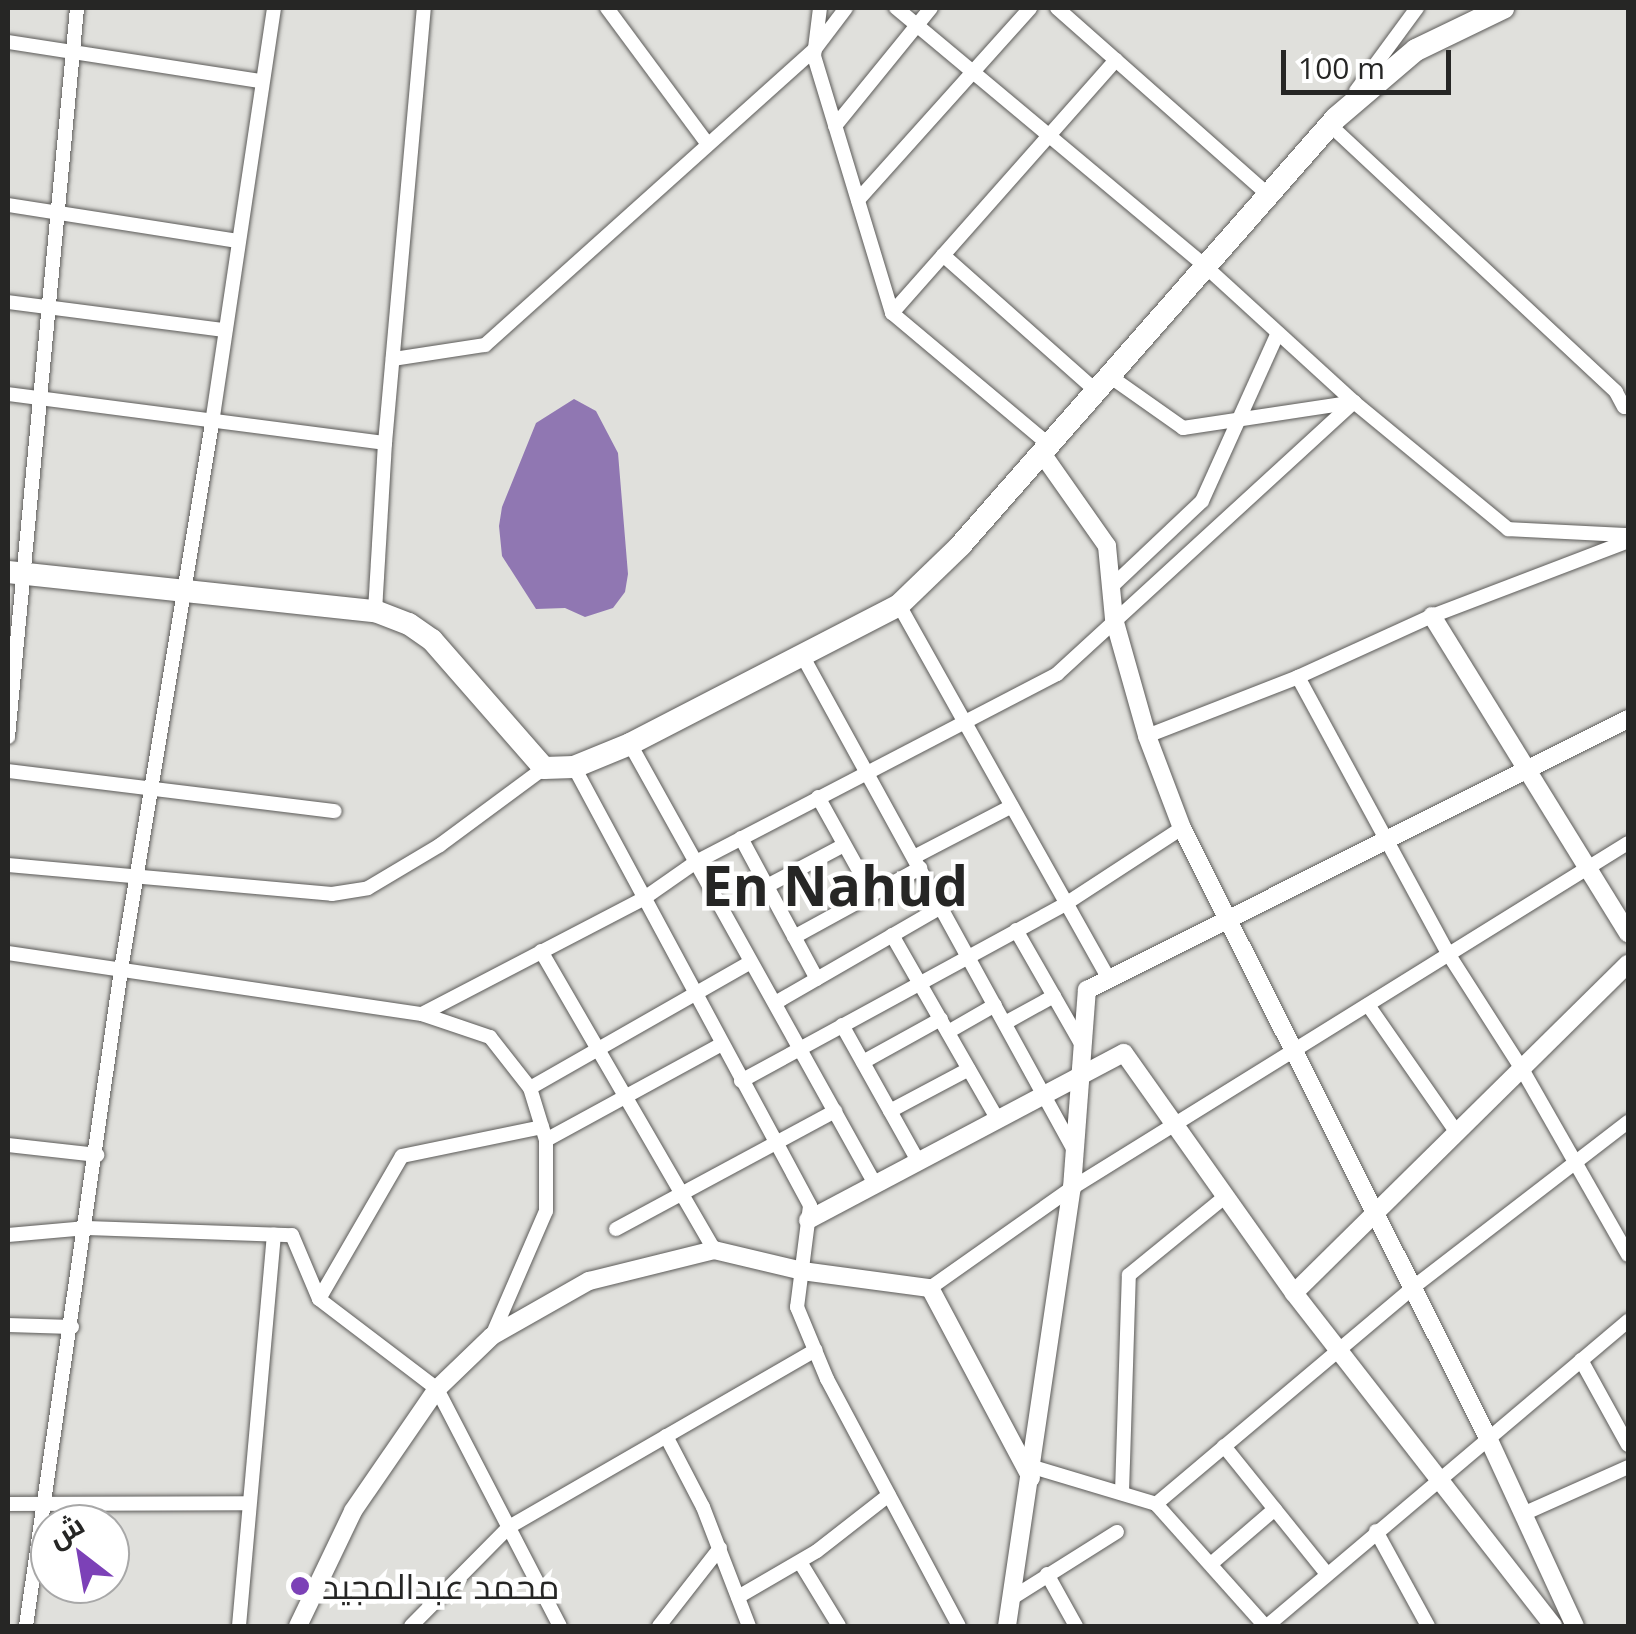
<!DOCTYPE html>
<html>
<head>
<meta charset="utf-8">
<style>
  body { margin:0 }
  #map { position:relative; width:1636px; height:1634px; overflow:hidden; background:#e0e0dc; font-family:"Open Sans",Cairo,sans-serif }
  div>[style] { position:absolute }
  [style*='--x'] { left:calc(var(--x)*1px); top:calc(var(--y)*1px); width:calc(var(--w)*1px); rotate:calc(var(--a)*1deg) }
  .water>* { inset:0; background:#9077b2 }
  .roads { filter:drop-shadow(0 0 2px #5c5b59) drop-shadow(0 0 2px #5c5b59) }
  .minor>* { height:14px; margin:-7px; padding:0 7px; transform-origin:7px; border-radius:7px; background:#fff }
  .tertiary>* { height:18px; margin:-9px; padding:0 9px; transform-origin:9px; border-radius:9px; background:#fff }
  .secondary>* { height:18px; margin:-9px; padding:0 9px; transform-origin:9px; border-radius:9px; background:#fff }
  .trunk>* { height:22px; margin:-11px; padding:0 11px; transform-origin:11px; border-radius:11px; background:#fff }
  .dots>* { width:28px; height:28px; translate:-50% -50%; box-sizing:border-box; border:5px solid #fff; border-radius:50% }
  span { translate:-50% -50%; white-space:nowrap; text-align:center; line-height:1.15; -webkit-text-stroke:9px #fff; paint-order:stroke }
  .poi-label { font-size:35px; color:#262625 }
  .left { translate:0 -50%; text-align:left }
  .town-label { font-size:55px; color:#262625; font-weight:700 }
  .frame { position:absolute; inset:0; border:10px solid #262625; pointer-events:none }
  .north { position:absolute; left:30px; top:1504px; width:100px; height:100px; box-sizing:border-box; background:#fff; border:2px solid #a8a8a8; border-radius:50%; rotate:329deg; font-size:28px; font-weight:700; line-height:40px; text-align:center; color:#262625 }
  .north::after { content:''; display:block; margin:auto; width:35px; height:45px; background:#7c41b7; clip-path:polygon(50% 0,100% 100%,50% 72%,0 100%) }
  .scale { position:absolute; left:1281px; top:50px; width:170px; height:45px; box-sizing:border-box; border:5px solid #262625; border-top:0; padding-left:12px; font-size:30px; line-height:35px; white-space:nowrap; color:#262625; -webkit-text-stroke:8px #fff; paint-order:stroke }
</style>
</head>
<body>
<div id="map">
  <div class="water">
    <i style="clip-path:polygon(574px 399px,596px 411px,618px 453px,628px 574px,625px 592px,613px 608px,585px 617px,565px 608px,536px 609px,502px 556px,499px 526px,502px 507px,536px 423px)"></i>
  </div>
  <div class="roads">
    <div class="minor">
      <i style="--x:607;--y:8;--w:168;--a:53.5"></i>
      <i style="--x:820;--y:8;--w:48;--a:97.1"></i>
      <i style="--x:814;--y:56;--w:269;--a:73.1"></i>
      <i style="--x:892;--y:313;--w:204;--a:40"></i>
      <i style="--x:1057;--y:8;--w:282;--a:41.5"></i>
      <i style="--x:8;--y:42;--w:256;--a:8.8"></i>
      <i style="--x:1356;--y:91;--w:103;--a:-53.7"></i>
      <i style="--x:1330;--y:125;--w:391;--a:43"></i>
      <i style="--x:1616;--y:392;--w:17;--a:62"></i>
      <i style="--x:835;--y:126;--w:152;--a:-50.9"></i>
      <i style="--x:858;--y:200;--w:258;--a:-48.1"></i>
      <i style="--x:8;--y:205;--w:232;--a:8.9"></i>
      <i style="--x:943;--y:255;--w:203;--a:41.6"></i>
      <i style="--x:8;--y:302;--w:219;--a:7.4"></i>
      <i style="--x:892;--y:313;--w:338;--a:-48.5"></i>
      <i style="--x:393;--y:359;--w:93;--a:-8.7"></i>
      <i style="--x:485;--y:345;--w:443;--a:-41.9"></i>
      <i style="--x:815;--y:49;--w:51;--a:-52.9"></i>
      <i style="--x:1108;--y:375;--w:92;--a:35.2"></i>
      <i style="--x:1183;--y:428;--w:173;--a:-8.6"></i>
      <i style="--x:1354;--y:402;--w:200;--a:39.5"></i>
      <i style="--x:1508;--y:529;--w:120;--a:2.9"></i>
      <i style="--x:8;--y:394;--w:380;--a:7.4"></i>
      <i style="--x:1111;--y:587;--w:125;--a:-43.4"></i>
      <i style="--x:1202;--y:501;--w:184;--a:-65.7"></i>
      <i style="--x:899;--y:605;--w:427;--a:60.7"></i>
      <i style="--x:375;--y:611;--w:168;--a:-86.6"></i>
      <i style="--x:385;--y:443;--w:437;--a:-84.9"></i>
      <i style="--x:802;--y:655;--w:567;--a:61.22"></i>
      <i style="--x:1298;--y:677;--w:316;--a:61.5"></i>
      <i style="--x:1449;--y:955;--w:135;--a:57.4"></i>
      <i style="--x:1522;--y:1069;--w:214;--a:60.3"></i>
      <i style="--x:1147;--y:736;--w:162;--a:-21.3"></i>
      <i style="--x:1298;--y:677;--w:147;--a:-24.5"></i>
      <i style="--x:1432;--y:616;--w:210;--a:-20.9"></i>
      <i style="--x:8;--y:737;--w:732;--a:-84.59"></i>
      <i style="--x:630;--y:744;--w:504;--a:60.89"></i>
      <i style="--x:574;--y:767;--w:498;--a:61.7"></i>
      <i style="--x:810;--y:1206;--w:102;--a:97.3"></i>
      <i style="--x:797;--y:1307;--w:78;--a:67.4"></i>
      <i style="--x:827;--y:1379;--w:280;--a:61.9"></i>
      <i style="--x:8;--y:771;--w:329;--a:7"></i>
      <i style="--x:818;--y:797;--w:111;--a:60.9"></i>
      <i style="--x:741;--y:838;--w:160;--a:61.7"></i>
      <i style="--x:914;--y:857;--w:110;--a:-27.5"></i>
      <i style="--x:8;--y:865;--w:325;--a:5.1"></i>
      <i style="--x:332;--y:894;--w:36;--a:-9"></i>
      <i style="--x:368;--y:888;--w:84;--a:-30.8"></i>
      <i style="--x:440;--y:845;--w:129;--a:-36.5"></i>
      <i style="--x:767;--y:886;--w:87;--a:-28"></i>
      <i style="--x:1016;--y:930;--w:135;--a:60.2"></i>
      <i style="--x:892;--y:935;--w:211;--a:60.2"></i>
      <i style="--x:794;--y:937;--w:144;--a:-28.7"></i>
      <i style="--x:541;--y:951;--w:345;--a:59.9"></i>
      <i style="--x:8;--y:953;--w:418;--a:8.4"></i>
      <i style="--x:422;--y:1014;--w:72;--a:18.7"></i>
      <i style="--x:490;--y:1037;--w:65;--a:51.9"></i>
      <i style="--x:530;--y:1088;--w:54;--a:72.9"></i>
      <i style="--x:546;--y:1140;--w:71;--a:90"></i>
      <i style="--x:546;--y:1211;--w:136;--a:113.4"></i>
      <i style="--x:775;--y:1003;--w:192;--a:-30"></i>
      <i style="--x:1368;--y:1005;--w:156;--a:55.2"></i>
      <i style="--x:422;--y:1014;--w:249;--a:-27.5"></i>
      <i style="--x:643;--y:899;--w:65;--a:-34.9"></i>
      <i style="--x:696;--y:862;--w:407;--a:-27.5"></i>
      <i style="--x:1057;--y:674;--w:403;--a:-42.5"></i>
      <i style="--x:1354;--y:402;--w:202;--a:-137.6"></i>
      <i style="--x:1205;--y:266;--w:403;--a:-140.1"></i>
      <i style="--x:1005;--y:1023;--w:56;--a:-28.9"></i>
      <i style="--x:842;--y:1025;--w:156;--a:60.8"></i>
      <i style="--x:948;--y:1032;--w:54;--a:-29.9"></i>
      <i style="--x:863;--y:1062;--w:89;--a:-28.9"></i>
      <i style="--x:741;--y:1081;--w:371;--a:-28.6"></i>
      <i style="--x:1067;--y:903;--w:137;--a:-33.1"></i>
      <i style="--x:530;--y:1088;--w:254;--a:-29.7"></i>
      <i style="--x:890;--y:1111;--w:89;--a:-28"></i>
      <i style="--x:546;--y:1140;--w:198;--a:-28.6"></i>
      <i style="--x:8;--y:1145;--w:90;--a:6.4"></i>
      <i style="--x:616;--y:1229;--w:249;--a:-28.3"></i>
      <i style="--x:8;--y:1235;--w:79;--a:-5.1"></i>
      <i style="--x:87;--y:1228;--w:205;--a:2"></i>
      <i style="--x:292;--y:1235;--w:69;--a:67.1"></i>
      <i style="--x:319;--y:1299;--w:148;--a:37.3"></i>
      <i style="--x:437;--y:1389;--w:267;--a:62.6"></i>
      <i style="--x:930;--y:1288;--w:174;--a:-35.2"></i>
      <i style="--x:1072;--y:1188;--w:654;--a:-31.82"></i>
      <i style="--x:319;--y:1299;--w:165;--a:-59.9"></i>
      <i style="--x:402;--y:1156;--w:143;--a:-11.7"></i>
      <i style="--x:8;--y:1325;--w:64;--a:1.8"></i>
      <i style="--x:1581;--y:1360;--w:97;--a:61.1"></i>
      <i style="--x:666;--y:1436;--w:80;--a:62.5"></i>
      <i style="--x:703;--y:1507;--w:128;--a:68.9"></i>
      <i style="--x:1224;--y:1446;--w:163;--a:51.2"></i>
      <i style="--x:1033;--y:1467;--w:128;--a:16.7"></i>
      <i style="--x:1156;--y:1504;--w:164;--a:48.2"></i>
      <i style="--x:1122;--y:1493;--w:218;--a:-88.2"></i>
      <i style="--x:1129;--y:1275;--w:125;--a:-39.2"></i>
      <i style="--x:8;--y:1504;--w:239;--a:-0.2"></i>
      <i style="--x:1156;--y:1504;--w:334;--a:-40.1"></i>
      <i style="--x:1411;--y:1289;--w:274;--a:-37.6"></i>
      <i style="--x:1523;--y:1514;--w:115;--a:-24.1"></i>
      <i style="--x:1376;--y:1531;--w:108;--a:61.3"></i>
      <i style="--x:800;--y:1562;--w:75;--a:58.6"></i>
      <i style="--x:1211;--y:1564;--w:84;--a:-40.7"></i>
      <i style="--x:1047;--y:1574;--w:60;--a:60.9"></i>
      <i style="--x:738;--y:1597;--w:91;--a:-30.2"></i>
      <i style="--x:817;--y:1551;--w:91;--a:-37.9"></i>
      <i style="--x:1012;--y:1598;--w:124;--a:-32.2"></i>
      <i style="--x:26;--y:1626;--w:663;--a:-81.76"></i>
      <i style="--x:121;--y:970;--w:555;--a:-80.55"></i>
      <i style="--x:212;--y:423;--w:420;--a:-81.5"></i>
      <i style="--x:239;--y:1626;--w:393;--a:-84.9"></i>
      <i style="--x:411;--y:1626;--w:139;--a:-45.3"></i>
      <i style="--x:509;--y:1527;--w:354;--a:-30"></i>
      <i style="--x:659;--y:1626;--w:99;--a:-52"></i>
      <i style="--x:1267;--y:1626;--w:473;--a:-40.2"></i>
    </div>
    <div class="tertiary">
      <i style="--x:1432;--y:616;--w:373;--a:58.3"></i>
      <i style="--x:808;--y:1220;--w:357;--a:-27.9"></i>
      <i style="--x:1124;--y:1053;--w:294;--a:54.7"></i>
      <i style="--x:1294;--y:1293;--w:422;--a:52.1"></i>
      <i style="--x:1294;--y:1293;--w:469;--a:-44.6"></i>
      <i style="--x:298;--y:1626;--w:127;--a:-64.4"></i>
      <i style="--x:353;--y:1511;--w:148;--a:-55.5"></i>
      <i style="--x:437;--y:1389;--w:76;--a:-43.9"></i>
      <i style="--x:492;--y:1336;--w:112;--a:-29.6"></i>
      <i style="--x:589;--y:1281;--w:129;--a:-13.9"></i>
      <i style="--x:714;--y:1250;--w:90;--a:13.4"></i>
      <i style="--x:802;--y:1271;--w:129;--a:7.6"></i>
      <i style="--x:930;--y:1288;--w:215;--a:62"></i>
      <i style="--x:1007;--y:1626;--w:443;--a:-81.6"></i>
      <i style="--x:1072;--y:1188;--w:199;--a:-85.7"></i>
      <i style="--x:1087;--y:990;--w:605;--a:-26.61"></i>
    </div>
    <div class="secondary">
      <i style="--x:1041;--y:452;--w:115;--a:54.9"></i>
      <i style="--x:1107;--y:546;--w:73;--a:84.5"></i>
      <i style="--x:1114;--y:619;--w:122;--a:74.2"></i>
      <i style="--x:1147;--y:736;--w:98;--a:69.2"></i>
      <i style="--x:1182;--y:828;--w:682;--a:63.36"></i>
      <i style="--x:1488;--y:1438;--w:207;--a:65.2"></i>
    </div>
    <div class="trunk">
      <i style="--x:8;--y:572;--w:369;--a:6.1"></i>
      <i style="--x:375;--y:611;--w:36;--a:21"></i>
      <i style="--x:409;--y:624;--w:28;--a:35"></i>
      <i style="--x:432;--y:640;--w:170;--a:48.8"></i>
      <i style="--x:544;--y:768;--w:30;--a:-2"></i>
      <i style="--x:574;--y:767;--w:61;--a:-22.3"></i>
      <i style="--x:630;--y:744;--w:303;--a:-27.3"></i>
      <i style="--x:899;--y:605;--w:85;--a:-44"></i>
      <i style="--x:960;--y:546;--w:570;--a:-48.7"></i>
      <i style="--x:1336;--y:118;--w:105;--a:-40.4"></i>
      <i style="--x:1416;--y:50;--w:97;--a:-25.8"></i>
    </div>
  </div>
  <div class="dots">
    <i style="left:300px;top:1586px;background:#7c41b7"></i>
  </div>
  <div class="poi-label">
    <span class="left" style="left:322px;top:1586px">محمد عبدالمجيد</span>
  </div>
  <div class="town-label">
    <span style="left:835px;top:885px">En Nahud</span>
  </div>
  <div class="frame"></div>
  <div class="north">ش</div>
  <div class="scale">100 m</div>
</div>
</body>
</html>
